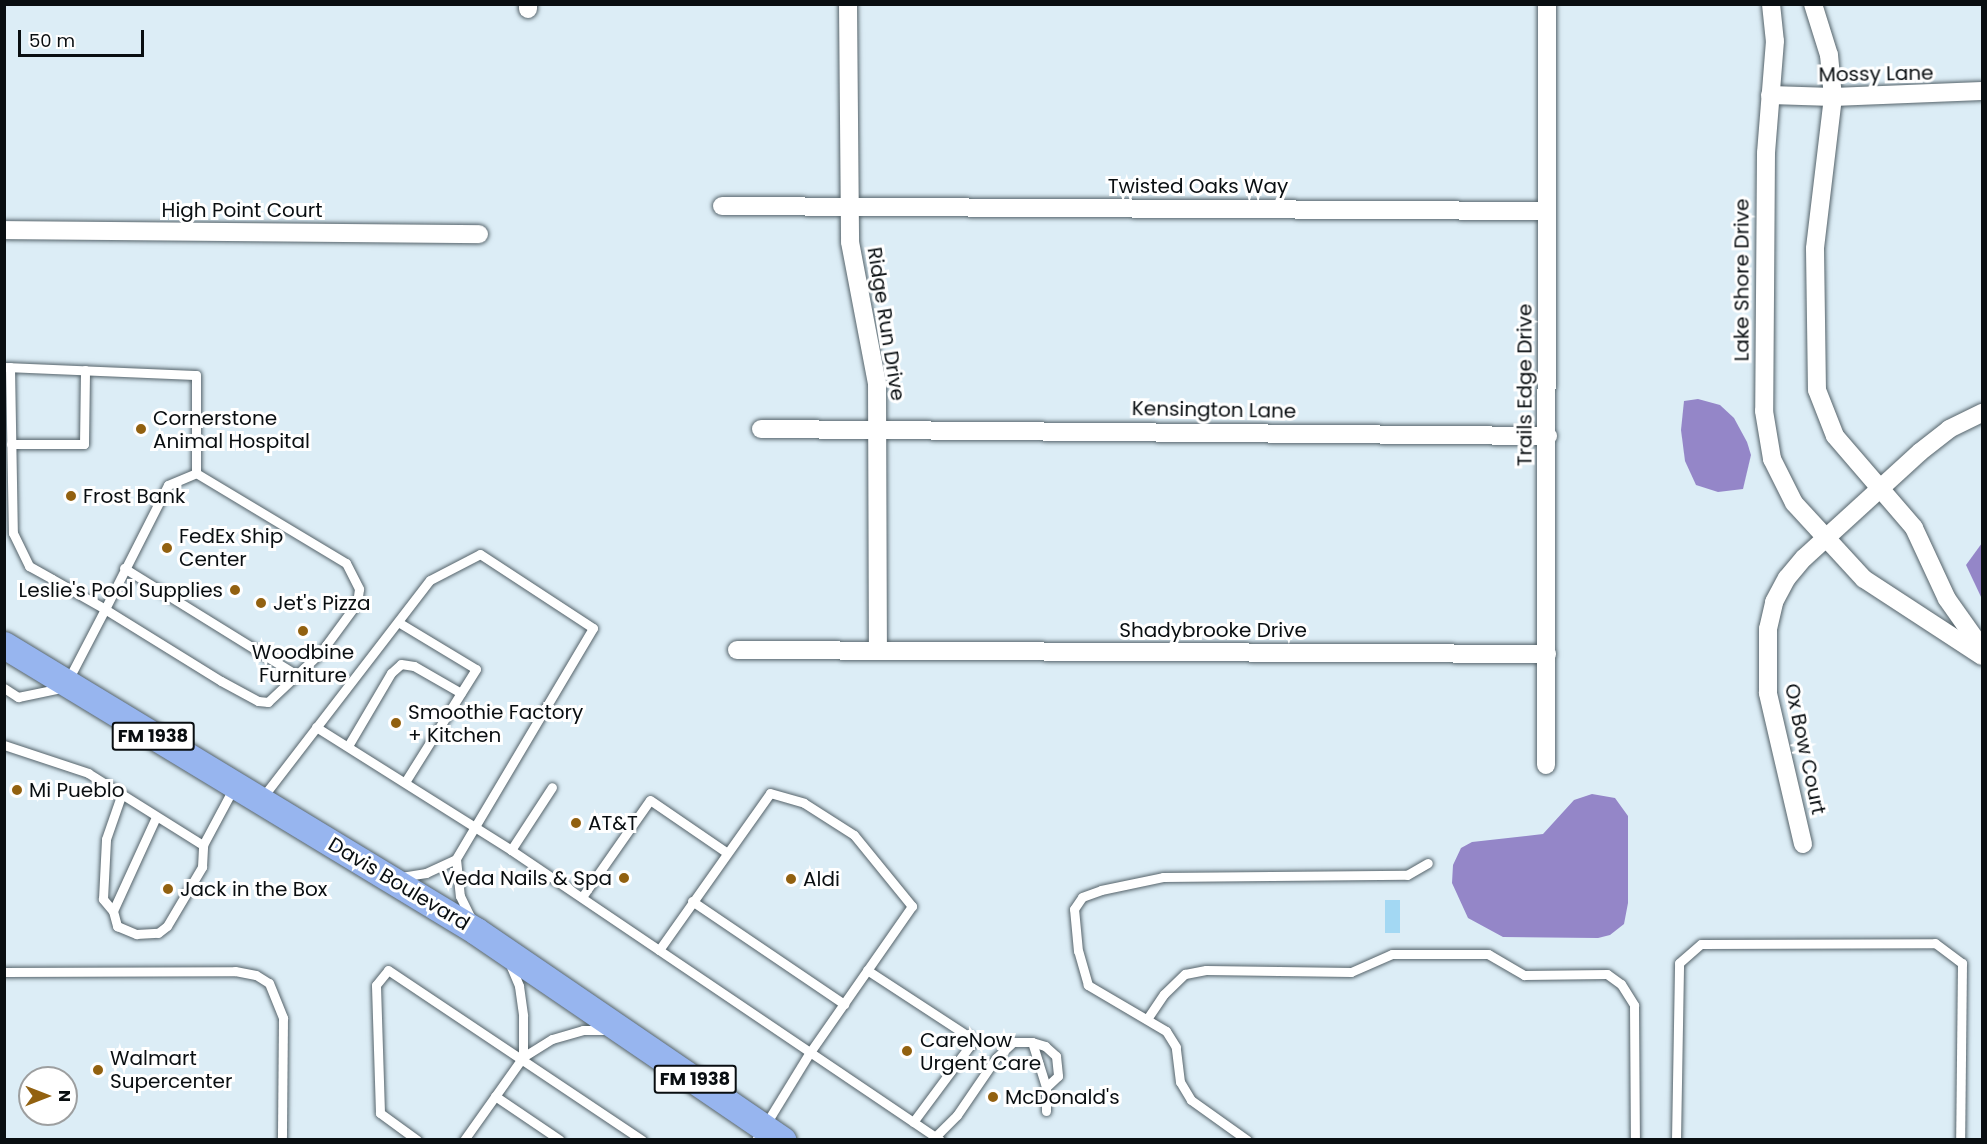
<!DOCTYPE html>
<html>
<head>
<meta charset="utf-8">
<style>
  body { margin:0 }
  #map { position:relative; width:1987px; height:1144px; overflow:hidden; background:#dcedf6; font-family:Poppins,sans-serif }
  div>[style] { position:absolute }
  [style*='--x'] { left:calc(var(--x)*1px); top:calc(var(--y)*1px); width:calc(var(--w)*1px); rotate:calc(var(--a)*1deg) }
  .green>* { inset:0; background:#a3d8f3; transform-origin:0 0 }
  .water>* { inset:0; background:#9486c8 }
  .roads { filter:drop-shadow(0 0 2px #55636a) drop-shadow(0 0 2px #55636a) }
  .service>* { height:9px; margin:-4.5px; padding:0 4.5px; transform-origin:4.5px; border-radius:4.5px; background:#fff }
  .minor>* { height:18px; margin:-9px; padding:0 9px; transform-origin:9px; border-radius:9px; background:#fff }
  .primary>* { height:27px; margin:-13.5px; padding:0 13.5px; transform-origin:13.5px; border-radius:13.5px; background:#97b5ef }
  .dots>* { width:16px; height:16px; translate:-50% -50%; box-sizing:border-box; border:3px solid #fff; border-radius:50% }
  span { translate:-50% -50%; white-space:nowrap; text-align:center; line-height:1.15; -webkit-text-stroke:6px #fff; paint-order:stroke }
  .shield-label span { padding:2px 4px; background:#fff; border:2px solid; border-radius:4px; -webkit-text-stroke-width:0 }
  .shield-label { font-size:18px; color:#090e11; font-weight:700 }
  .street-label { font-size:20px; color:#090e11 }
  .poi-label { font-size:20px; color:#090e11 }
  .left { translate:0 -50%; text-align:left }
  .right { translate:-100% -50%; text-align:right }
  .frame { position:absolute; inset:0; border:6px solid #090e11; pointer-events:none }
  .north { position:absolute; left:18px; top:1066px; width:60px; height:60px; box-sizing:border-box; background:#fff; border:2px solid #9d9fa0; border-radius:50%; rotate:90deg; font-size:16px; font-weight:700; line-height:24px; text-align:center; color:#090e11 }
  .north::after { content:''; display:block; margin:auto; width:21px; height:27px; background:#926110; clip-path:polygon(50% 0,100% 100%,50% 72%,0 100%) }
  .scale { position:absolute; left:18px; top:30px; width:126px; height:27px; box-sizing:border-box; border:3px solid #090e11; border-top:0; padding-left:8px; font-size:18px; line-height:21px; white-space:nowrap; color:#090e11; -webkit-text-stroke:4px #fff; paint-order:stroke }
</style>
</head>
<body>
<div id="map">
  <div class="green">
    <i style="left:1385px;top:900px;width:15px;height:33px"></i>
  </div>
  <div class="water">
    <i style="clip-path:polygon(1698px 399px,1720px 405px,1734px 418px,1747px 442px,1751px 455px,1743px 489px,1718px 492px,1696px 485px,1685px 461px,1681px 430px,1684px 401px)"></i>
    <i style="clip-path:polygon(1982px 543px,1982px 599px,1966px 565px)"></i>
    <i style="clip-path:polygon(1592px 794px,1615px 798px,1628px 816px,1628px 903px,1624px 924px,1610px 935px,1598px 938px,1503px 937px,1468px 918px,1452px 883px,1453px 865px,1461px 848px,1472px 842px,1543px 834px,1574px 800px)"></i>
  </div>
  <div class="roads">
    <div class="service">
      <i style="--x:4;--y:367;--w:192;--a:2.4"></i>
      <i style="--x:196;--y:375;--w:98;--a:90"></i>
      <i style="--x:196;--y:473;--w:175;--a:31"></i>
      <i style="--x:346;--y:563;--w:29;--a:63"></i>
      <i style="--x:359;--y:589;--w:14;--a:98"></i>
      <i style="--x:357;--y:603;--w:61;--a:126.3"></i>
      <i style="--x:321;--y:652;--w:73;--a:136.7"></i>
      <i style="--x:268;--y:702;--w:10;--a:-174"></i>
      <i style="--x:258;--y:701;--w:42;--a:-151.6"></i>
      <i style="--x:221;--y:681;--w:137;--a:-148.2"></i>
      <i style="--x:105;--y:609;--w:80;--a:117.5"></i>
      <i style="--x:10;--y:367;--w:166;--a:89"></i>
      <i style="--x:13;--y:533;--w:37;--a:64"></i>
      <i style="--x:29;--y:566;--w:26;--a:29"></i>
      <i style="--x:52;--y:579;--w:61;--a:29.5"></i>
      <i style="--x:105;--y:609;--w:139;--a:-63.1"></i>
      <i style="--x:168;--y:485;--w:30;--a:-23"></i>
      <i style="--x:11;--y:444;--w:73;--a:0"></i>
      <i style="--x:84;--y:444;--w:74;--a:-89.2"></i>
      <i style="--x:124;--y:568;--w:201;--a:31.8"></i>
      <i style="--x:398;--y:622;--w:91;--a:31.1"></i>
      <i style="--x:476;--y:669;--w:133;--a:122.1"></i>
      <i style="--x:4;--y:688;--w:17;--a:33"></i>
      <i style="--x:18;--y:697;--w:45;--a:-11.6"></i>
      <i style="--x:316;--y:727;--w:231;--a:32.2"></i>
      <i style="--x:511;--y:850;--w:518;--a:34.06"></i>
      <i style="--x:4;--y:745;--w:89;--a:18.4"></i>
      <i style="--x:88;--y:773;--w:136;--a:32.1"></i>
      <i style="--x:348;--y:746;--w:85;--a:-59.5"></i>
      <i style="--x:391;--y:673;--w:13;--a:-42"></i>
      <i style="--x:401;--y:664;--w:13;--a:9"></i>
      <i style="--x:414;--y:666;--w:54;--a:29.9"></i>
      <i style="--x:262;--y:798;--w:275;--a:-52.4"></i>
      <i style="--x:430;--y:580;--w:56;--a:-27.5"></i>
      <i style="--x:480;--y:554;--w:135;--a:33.2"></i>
      <i style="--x:593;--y:628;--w:269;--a:120.7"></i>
      <i style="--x:456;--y:859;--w:33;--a:155"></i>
      <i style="--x:426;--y:873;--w:25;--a:171"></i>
      <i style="--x:156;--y:817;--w:103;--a:114.6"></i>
      <i style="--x:113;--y:911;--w:16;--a:75"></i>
      <i style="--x:117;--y:926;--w:21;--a:23"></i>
      <i style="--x:136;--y:934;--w:22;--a:-3"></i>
      <i style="--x:158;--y:933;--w:11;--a:-38"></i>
      <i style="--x:167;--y:926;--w:69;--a:-59.3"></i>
      <i style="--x:202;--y:867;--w:22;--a:-87"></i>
      <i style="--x:203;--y:845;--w:66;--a:-61.9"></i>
      <i style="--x:511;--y:850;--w:75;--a:-56.9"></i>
      <i style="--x:456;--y:859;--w:37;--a:84"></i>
      <i style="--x:460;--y:896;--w:25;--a:64"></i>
      <i style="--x:582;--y:897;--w:118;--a:-55"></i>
      <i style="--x:650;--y:800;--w:92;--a:34.4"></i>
      <i style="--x:692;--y:901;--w:184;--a:34.1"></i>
      <i style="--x:113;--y:911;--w:16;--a:-130"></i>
      <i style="--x:103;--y:899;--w:60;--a:-87.1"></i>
      <i style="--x:106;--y:839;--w:46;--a:-70.8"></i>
      <i style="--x:659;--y:950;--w:192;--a:-54.7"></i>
      <i style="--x:770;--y:793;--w:35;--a:16"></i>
      <i style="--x:804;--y:803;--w:59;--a:32.6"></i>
      <i style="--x:854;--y:835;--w:92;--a:50.8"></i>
      <i style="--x:912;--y:906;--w:178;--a:124.9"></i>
      <i style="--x:810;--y:1052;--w:103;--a:121.5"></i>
      <i style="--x:509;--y:962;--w:26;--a:67"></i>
      <i style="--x:519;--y:986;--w:30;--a:82"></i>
      <i style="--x:523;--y:1016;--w:41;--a:90"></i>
      <i style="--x:867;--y:970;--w:128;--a:33.2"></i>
      <i style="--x:974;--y:1040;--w:102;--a:126.6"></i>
      <i style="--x:4;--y:972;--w:231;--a:-0.2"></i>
      <i style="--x:235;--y:971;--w:21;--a:11"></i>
      <i style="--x:256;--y:975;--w:15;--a:32"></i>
      <i style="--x:269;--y:983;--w:38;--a:68"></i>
      <i style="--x:283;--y:1018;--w:122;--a:90.5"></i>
      <i style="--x:1147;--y:1019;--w:30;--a:-56"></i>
      <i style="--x:1164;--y:994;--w:29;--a:-44"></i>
      <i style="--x:1185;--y:974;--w:21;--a:-11"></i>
      <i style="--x:1206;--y:970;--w:145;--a:0.8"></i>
      <i style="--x:1351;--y:972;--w:45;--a:-23.7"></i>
      <i style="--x:1392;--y:954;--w:96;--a:0"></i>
      <i style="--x:1488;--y:954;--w:42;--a:30.3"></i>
      <i style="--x:1524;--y:975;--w:83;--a:-0.7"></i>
      <i style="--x:1607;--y:974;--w:17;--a:36"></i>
      <i style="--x:1621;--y:984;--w:25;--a:58"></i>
      <i style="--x:1634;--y:1005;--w:135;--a:89.6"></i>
      <i style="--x:1032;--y:1042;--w:14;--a:17"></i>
      <i style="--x:1045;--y:1046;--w:15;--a:42"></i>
      <i style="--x:1056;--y:1056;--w:20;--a:84"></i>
      <i style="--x:1058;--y:1076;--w:16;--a:137"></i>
      <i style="--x:495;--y:1096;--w:78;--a:34.1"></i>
      <i style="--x:935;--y:1137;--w:31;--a:-45"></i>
      <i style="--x:957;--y:1115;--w:69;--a:-55.6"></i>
      <i style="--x:996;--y:1058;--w:23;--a:-43"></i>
      <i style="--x:1013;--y:1042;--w:19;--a:0"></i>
      <i style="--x:1032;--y:1042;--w:47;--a:72.7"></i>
      <i style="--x:1046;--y:1087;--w:24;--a:90"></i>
      <i style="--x:417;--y:1140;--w:46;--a:-143.9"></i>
      <i style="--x:380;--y:1113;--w:128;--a:-91.8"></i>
      <i style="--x:376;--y:985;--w:19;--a:-51"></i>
      <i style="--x:388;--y:970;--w:306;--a:33.8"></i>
      <i style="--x:464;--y:1140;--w:102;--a:-54.6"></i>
      <i style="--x:523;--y:1057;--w:34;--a:-32"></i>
      <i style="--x:552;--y:1039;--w:32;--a:-16"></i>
      <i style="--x:583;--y:1030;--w:26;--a:0"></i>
      <i style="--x:1247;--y:1140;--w:69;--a:-144.5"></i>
      <i style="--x:1191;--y:1100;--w:21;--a:-121"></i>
      <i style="--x:1180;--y:1082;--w:35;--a:-97"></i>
      <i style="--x:1176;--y:1047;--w:19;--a:-122"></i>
      <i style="--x:1166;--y:1031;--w:91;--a:-149.5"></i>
      <i style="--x:1088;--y:985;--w:35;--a:-106"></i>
      <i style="--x:1078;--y:951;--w:42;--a:-95.4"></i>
      <i style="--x:1074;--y:909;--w:14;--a:-56"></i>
      <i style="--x:1082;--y:897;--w:20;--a:-20"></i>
      <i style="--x:1101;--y:890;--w:63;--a:-11.8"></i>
      <i style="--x:1163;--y:877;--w:244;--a:-0.5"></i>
      <i style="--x:1407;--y:875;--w:24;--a:-30"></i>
      <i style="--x:1676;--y:1140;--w:177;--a:-89"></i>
      <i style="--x:1679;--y:963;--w:29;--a:-41"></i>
      <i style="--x:1701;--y:944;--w:234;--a:-0.2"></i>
      <i style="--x:1935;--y:943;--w:34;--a:37"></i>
      <i style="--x:1962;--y:963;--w:177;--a:90.6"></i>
    </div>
    <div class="minor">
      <i style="--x:528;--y:4;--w:5;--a:90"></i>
      <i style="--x:848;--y:4;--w:238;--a:89.5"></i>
      <i style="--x:850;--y:242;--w:144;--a:79.2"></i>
      <i style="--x:877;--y:383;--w:267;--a:89.8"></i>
      <i style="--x:1771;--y:4;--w:37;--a:84"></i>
      <i style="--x:1775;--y:41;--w:112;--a:94.6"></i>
      <i style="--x:1766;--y:153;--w:258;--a:90.4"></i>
      <i style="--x:1764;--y:411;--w:49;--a:80.5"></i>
      <i style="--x:1772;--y:459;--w:49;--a:63.4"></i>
      <i style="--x:1794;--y:503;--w:103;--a:47.4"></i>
      <i style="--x:1864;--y:579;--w:141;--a:33.1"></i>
      <i style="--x:1813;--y:4;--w:53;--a:72.6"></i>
      <i style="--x:1829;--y:55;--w:42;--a:84.6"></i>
      <i style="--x:1833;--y:97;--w:153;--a:96.8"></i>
      <i style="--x:1815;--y:249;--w:141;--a:89.2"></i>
      <i style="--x:1817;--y:390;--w:49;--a:68.6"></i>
      <i style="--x:1835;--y:436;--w:121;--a:49.3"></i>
      <i style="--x:1914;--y:528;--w:78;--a:65.1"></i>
      <i style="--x:1947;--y:599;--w:59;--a:54.7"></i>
      <i style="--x:1770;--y:95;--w:63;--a:1.8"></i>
      <i style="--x:1833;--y:97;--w:149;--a:-2.3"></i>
      <i style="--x:722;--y:206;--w:825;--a:0.35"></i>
      <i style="--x:4;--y:230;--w:475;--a:0.5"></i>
      <i style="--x:761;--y:429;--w:787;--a:0.51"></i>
      <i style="--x:737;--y:650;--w:810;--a:0.28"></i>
      <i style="--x:1546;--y:765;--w:761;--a:-89.92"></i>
      <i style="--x:1803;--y:844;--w:155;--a:-103.1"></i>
      <i style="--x:1768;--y:693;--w:64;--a:-90"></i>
      <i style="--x:1768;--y:629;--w:28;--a:-77"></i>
      <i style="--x:1774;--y:602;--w:27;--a:-62"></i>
      <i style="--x:1787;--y:578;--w:26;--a:-50"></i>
      <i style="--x:1804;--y:558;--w:157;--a:-42.4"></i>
      <i style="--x:1920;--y:452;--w:37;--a:-38"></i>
      <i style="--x:1949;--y:429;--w:37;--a:-26"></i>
    </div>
    <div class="primary">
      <i style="--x:4;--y:645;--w:552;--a:31.21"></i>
      <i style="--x:476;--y:931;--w:371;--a:34.3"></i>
    </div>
  </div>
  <div class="dots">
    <i style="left:141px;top:429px;background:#926110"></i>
    <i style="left:71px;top:496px;background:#926110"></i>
    <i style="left:167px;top:548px;background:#926110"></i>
    <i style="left:235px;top:590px;background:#926110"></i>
    <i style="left:261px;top:603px;background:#926110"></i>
    <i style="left:303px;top:631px;background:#926110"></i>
    <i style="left:396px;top:723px;background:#926110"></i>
    <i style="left:17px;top:790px;background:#926110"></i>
    <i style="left:576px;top:823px;background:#926110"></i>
    <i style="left:624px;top:878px;background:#926110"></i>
    <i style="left:791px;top:879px;background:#926110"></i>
    <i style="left:168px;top:889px;background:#926110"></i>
    <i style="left:907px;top:1051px;background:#926110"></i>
    <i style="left:98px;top:1070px;background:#926110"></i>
    <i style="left:993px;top:1097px;background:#926110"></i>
  </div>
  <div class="shield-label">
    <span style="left:153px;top:736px">FM 1938</span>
    <span style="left:695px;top:1079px">FM 1938</span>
  </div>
  <div class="street-label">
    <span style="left:1876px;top:74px;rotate:-1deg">Mossy Lane</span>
    <span style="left:1198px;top:186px">Twisted Oaks Way</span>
    <span style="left:242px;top:210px">High Point Court</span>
    <span style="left:1742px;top:280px;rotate:-90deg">Lake Shore Drive</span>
    <span style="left:886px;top:324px;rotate:81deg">Ridge Run Drive</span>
    <span style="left:1525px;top:385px;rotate:-90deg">Trails Edge Drive</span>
    <span style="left:1214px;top:410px;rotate:1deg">Kensington Lane</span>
    <span style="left:1213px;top:630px">Shadybrooke Drive</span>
    <span style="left:1805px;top:749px;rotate:78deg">Ox Bow Court</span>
    <span style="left:399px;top:884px;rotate:31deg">Davis Boulevard</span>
  </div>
  <div class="poi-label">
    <span class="left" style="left:153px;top:430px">Cornerstone<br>Animal Hospital</span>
    <span class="left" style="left:83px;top:496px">Frost Bank</span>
    <span class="left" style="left:179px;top:548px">FedEx Ship<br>Center</span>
    <span class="right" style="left:223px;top:590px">Leslie's Pool Supplies</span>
    <span class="left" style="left:273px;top:603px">Jet's Pizza</span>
    <span style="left:303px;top:664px">Woodbine<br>Furniture</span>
    <span class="left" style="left:408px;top:724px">Smoothie Factory<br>+ Kitchen</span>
    <span class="left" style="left:29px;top:790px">Mi Pueblo</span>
    <span class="left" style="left:588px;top:823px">AT&amp;T</span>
    <span class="right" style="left:612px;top:878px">Veda Nails &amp; Spa</span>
    <span class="left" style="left:803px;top:879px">Aldi</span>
    <span class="left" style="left:180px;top:889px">Jack in the Box</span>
    <span class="left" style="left:920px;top:1052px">CareNow<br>Urgent Care</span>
    <span class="left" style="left:110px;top:1070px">Walmart<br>Supercenter</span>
    <span class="left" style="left:1005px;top:1097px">McDonald's</span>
  </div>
  <div class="frame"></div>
  <div class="north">N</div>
  <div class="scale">50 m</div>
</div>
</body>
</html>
